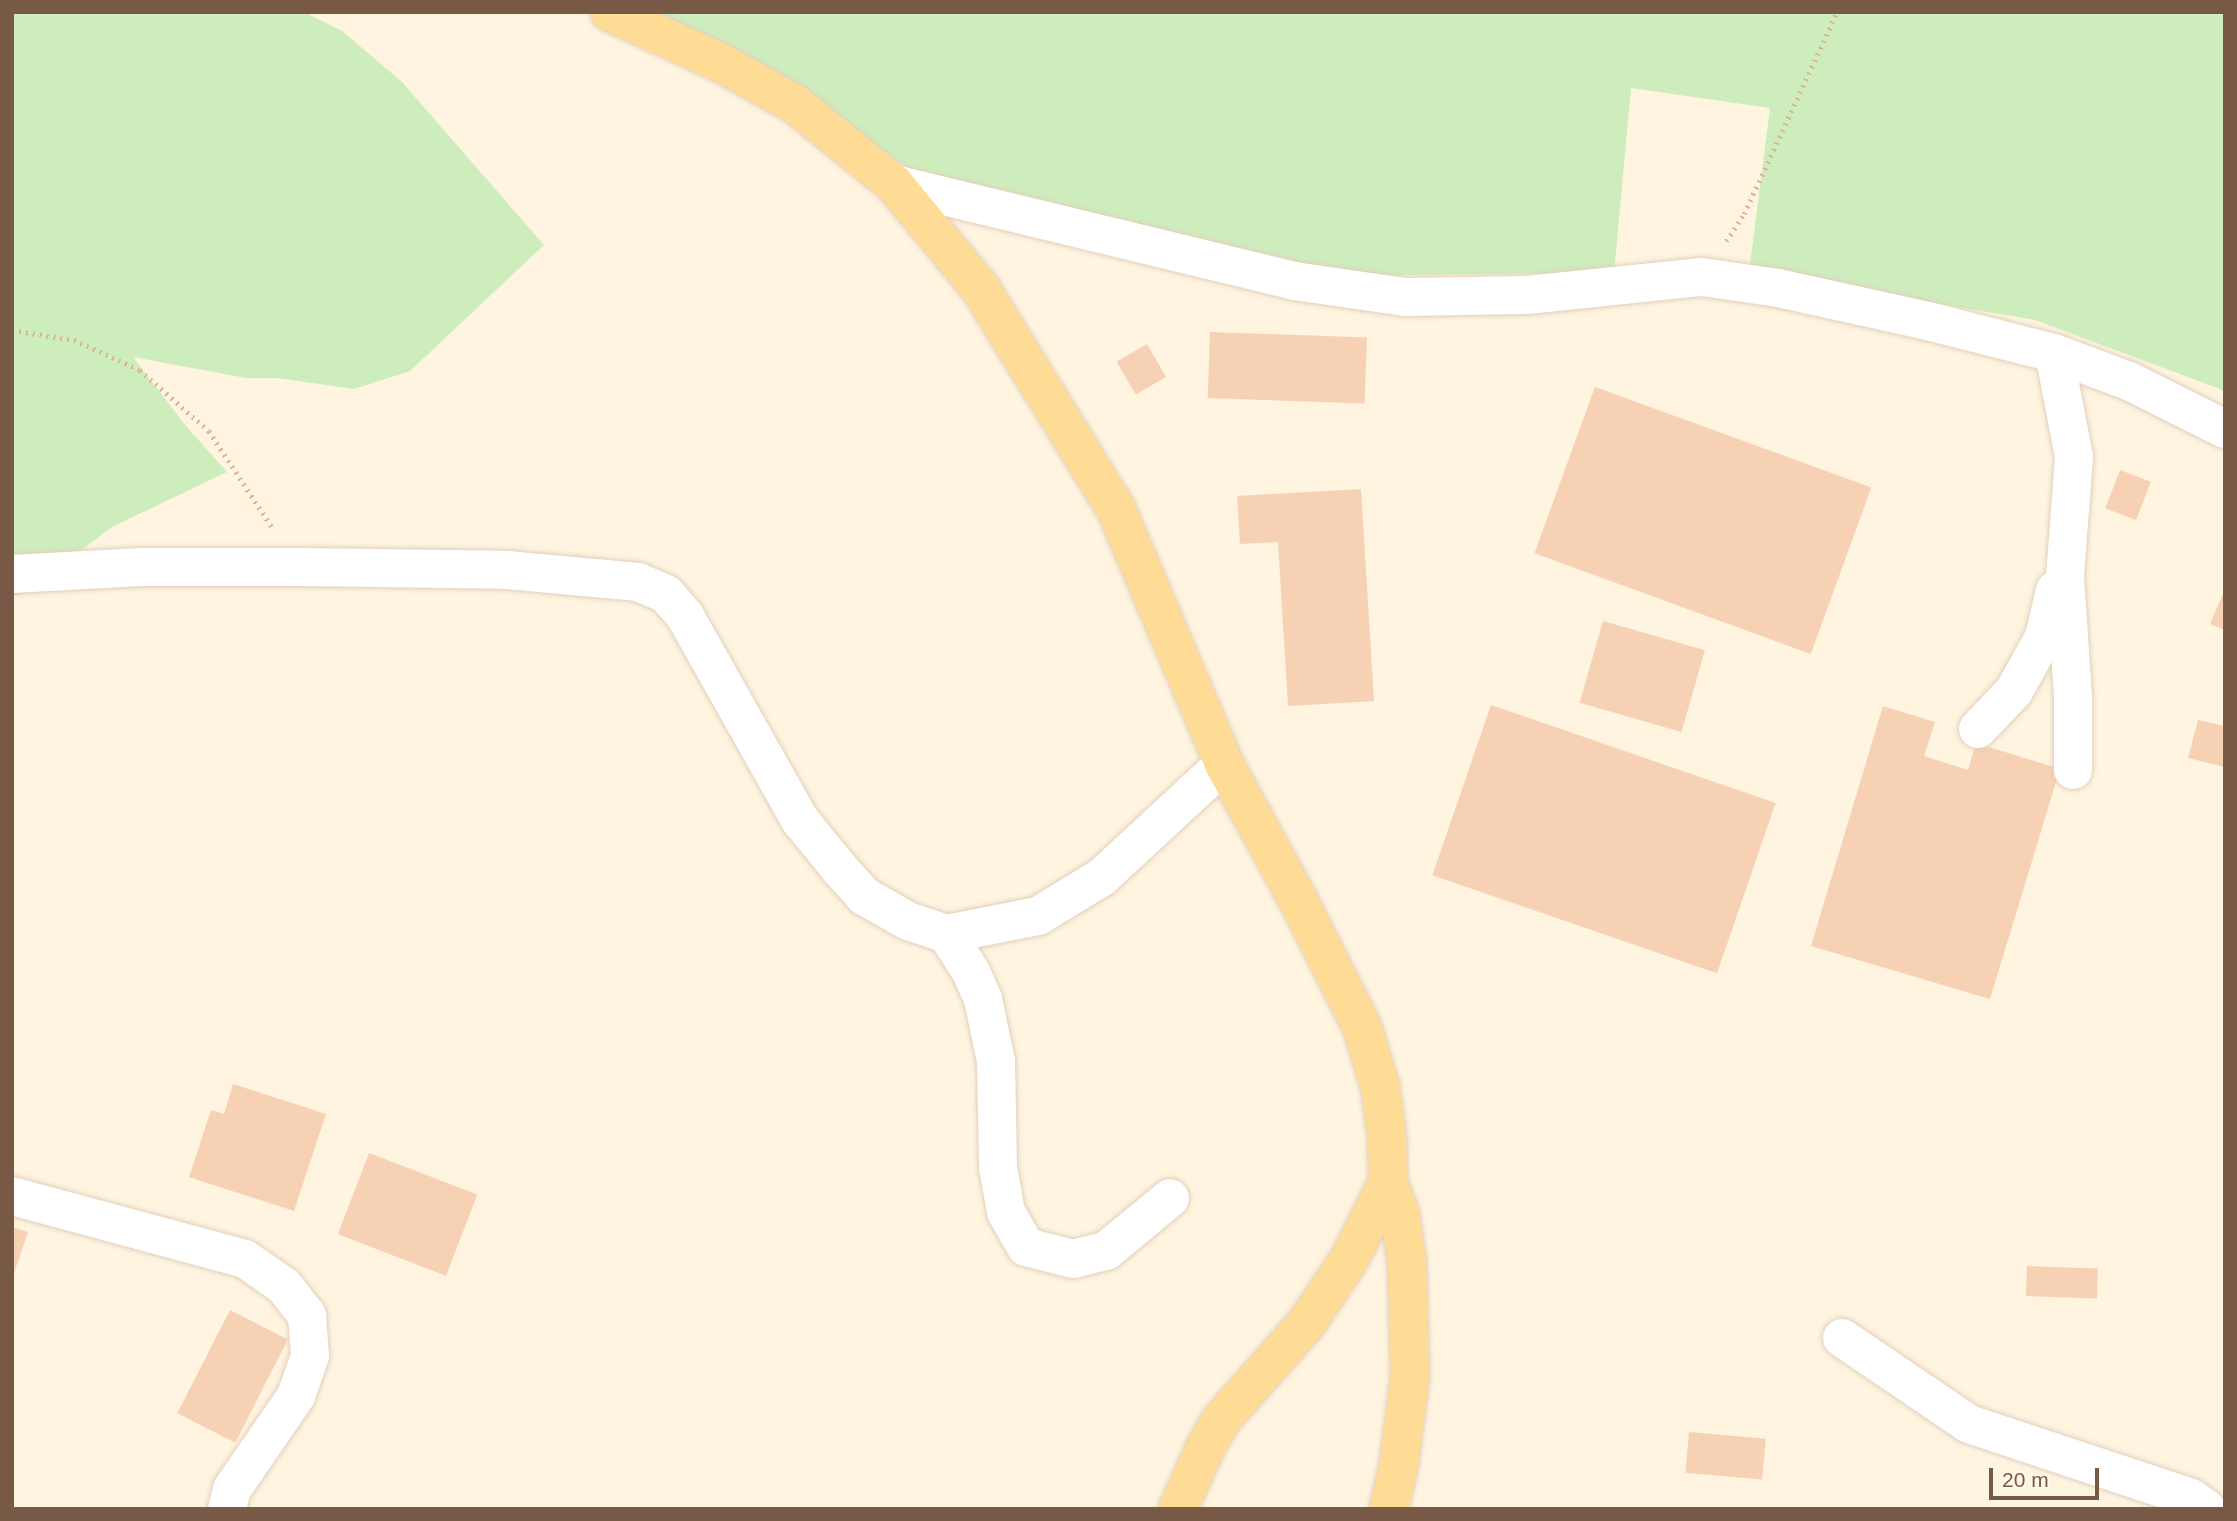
<!DOCTYPE html>
<html>
<head>
<meta charset="utf-8">
<style>
  body { margin:0 }
  #map { position:relative; width:2237px; height:1521px; overflow:hidden; background:#fef4df; font-family:Arial,sans-serif }
  div>[style] { position:absolute }
  [style*='--x'] { left:calc(var(--x)*1px); top:calc(var(--y)*1px); width:calc(var(--w)*1px); rotate:calc(var(--a)*1deg) }
  .green>* { inset:0; background:#ceedbd }
  .building>* { inset:0; background:#f6d1b4; transform-origin:0 0 }
  .path>* { height:4.5px; margin-top:-2.25px; transform-origin:0; background:repeating-linear-gradient(90deg,#dbb598 0 2px,transparent 0 7px) }
  .roads { filter:drop-shadow(0 0 2px #e3cfbb) drop-shadow(0 0 2px #e3cfbb) }
  .minor>* { height:38px; margin:-19px; padding:0 19px; transform-origin:19px; border-radius:19px; background:#fff }
  .major>* { height:38px; margin:-19px; padding:0 19px; transform-origin:19px; border-radius:19px; background:#ffdc96 }
  span { translate:-50% -50%; white-space:nowrap; text-align:center; line-height:1.15; -webkit-text-stroke:5px #fff7e8; paint-order:stroke }
  .frame { position:absolute; inset:0; border:14px solid #775945; pointer-events:none }
  .scale { position:absolute; left:1989px; top:1468px; width:110px; height:32px; box-sizing:border-box; border:4px solid #775945; border-top:0; padding-left:9px; font-size:21px; line-height:24px; white-space:nowrap; color:#775945; -webkit-text-stroke:5px #fff7e8; paint-order:stroke }
</style>
</head>
<body>
<div id="map">
  <div class="green">
    <i style="clip-path:polygon(12px 12px,304px 12px,342px 31px,402px 82px,544px 245px,410px 371px,354px 389px,277px 378px,246px 378px,133px 357px,186px 426px,227px 472px,112px 527px,21px 595px,12px 595px)"></i>
    <i style="clip-path:polygon(621px 12px,2225px 12px,2225px 391px,2035px 320px,1749px 272px,1770px 108px,1631px 88px,1614px 273px,1299px 276px,927px 181px,806px 98px)"></i>
  </div>
  <div class="building">
    <i style="left:1210px;top:332px;width:157px;height:66px;rotate:2deg"></i>
    <i style="left:1147px;top:344px;width:38px;height:35px;rotate:60deg"></i>
    <i style="left:1595px;top:387px;width:294px;height:177px;rotate:20deg"></i>
    <i style="left:2120px;top:470px;width:33px;height:41px;rotate:21deg"></i>
    <i style="clip-path:polygon(1361px 489px,1374px 701px,1288px 706px,1278px 542px,1240px 544px,1237px 496px)"></i>
    <i style="clip-path:polygon(2225px 589px,2225px 630px,2210px 624px)"></i>
    <i style="left:1603px;top:621px;width:106px;height:85px;rotate:16deg"></i>
    <i style="left:1491px;top:705px;width:301px;height:180px;rotate:19deg"></i>
    <i style="clip-path:polygon(1883px 706px,1935px 722px,1924px 756px,1968px 770px,1976px 743px,2060px 769px,1990px 999px,1811px 946px)"></i>
    <i style="clip-path:polygon(2198px 720px,2225px 726px,2225px 767px,2188px 758px)"></i>
    <i style="clip-path:polygon(233px 1084px,326px 1114px,294px 1211px,189px 1177px,211px 1110px,224px 1114px)"></i>
    <i style="left:369px;top:1153px;width:116px;height:87px;rotate:21deg"></i>
    <i style="clip-path:polygon(12px 1227px,28px 1232px,13px 1276px,12px 1276px)"></i>
    <i style="left:2027px;top:1266px;width:71px;height:30px;rotate:2deg"></i>
    <i style="left:230px;top:1310px;width:65px;height:116px;rotate:27deg"></i>
    <i style="left:1689px;top:1432px;width:77px;height:41px;rotate:5deg"></i>
  </div>
  <div class="path">
    <i style="--x:1726;--y:241;--w:32;--a:-56"></i>
    <i style="--x:1744;--y:214;--w:222;--a:-65.3"></i>
    <i style="--x:12;--y:330;--w:63;--a:9.2"></i>
    <i style="--x:74;--y:340;--w:72;--a:24.4"></i>
    <i style="--x:140;--y:370;--w:92;--a:41.5"></i>
    <i style="--x:209;--y:431;--w:118;--a:56.7"></i>
  </div>
  <div class="roads">
    <div class="minor">
      <i style="--x:894;--y:184;--w:412;--a:13.6"></i>
      <i style="--x:1294;--y:281;--w:112;--a:8.2"></i>
      <i style="--x:1405;--y:297;--w:122;--a:-0.9"></i>
      <i style="--x:1527;--y:295;--w:176;--a:-5.9"></i>
      <i style="--x:1702;--y:277;--w:77;--a:8.2"></i>
      <i style="--x:1778;--y:288;--w:154;--a:12.4"></i>
      <i style="--x:1928;--y:321;--w:130;--a:14.3"></i>
      <i style="--x:2054;--y:353;--w:82;--a:20.6"></i>
      <i style="--x:2131;--y:382;--w:105;--a:26.6"></i>
      <i style="--x:2054;--y:353;--w:106;--a:79.1"></i>
      <i style="--x:2074;--y:457;--w:119;--a:94.3"></i>
      <i style="--x:2065;--y:576;--w:122;--a:86.2"></i>
      <i style="--x:2073;--y:698;--w:72;--a:90"></i>
      <i style="--x:12;--y:574;--w:129;--a:-3.1"></i>
      <i style="--x:141;--y:567;--w:158;--a:0"></i>
      <i style="--x:299;--y:567;--w:208;--a:0.8"></i>
      <i style="--x:507;--y:570;--w:132;--a:5.2"></i>
      <i style="--x:638;--y:582;--w:30;--a:23"></i>
      <i style="--x:666;--y:594;--w:29;--a:49"></i>
      <i style="--x:685;--y:616;--w:234;--a:60.6"></i>
      <i style="--x:800;--y:820;--w:62;--a:50.9"></i>
      <i style="--x:839;--y:868;--w:38;--a:48"></i>
      <i style="--x:864;--y:896;--w:51;--a:29.6"></i>
      <i style="--x:908;--y:921;--w:41;--a:18.4"></i>
      <i style="--x:947;--y:934;--w:93;--a:-11.2"></i>
      <i style="--x:1038;--y:916;--w:75;--a:-31.4"></i>
      <i style="--x:1102;--y:877;--w:166;--a:-42.8"></i>
      <i style="--x:1978;--y:729;--w:52;--a:-46.5"></i>
      <i style="--x:2014;--y:691;--w:62;--a:-60.9"></i>
      <i style="--x:2044;--y:637;--w:48;--a:-76.8"></i>
      <i style="--x:947;--y:934;--w:45;--a:57.7"></i>
      <i style="--x:971;--y:972;--w:30;--a:66"></i>
      <i style="--x:983;--y:999;--w:63;--a:78.2"></i>
      <i style="--x:996;--y:1061;--w:106;--a:88.9"></i>
      <i style="--x:998;--y:1167;--w:46;--a:79.9"></i>
      <i style="--x:1006;--y:1212;--w:40;--a:60.3"></i>
      <i style="--x:1026;--y:1247;--w:49;--a:14.3"></i>
      <i style="--x:1073;--y:1259;--w:34;--a:-14"></i>
      <i style="--x:1106;--y:1251;--w:83;--a:-39.6"></i>
      <i style="--x:12;--y:1196;--w:241;--a:15.1"></i>
      <i style="--x:245;--y:1259;--w:47;--a:34.7"></i>
      <i style="--x:284;--y:1286;--w:37;--a:52"></i>
      <i style="--x:307;--y:1315;--w:41;--a:85.8"></i>
      <i style="--x:310;--y:1356;--w:42;--a:109.3"></i>
      <i style="--x:296;--y:1396;--w:113;--a:124.5"></i>
      <i style="--x:232;--y:1489;--w:21;--a:104"></i>
      <i style="--x:1842;--y:1338;--w:153;--a:34.1"></i>
      <i style="--x:1969;--y:1424;--w:234;--a:18.4"></i>
      <i style="--x:2191;--y:1498;--w:19;--a:35"></i>
    </div>
    <div class="major">
      <i style="--x:610;--y:12;--w:124;--a:24.7"></i>
      <i style="--x:723;--y:64;--w:82;--a:29.1"></i>
      <i style="--x:795;--y:104;--w:127;--a:38.9"></i>
      <i style="--x:894;--y:184;--w:135;--a:50.4"></i>
      <i style="--x:980;--y:288;--w:259;--a:58.4"></i>
      <i style="--x:1116;--y:509;--w:277;--a:67"></i>
      <i style="--x:1224;--y:764;--w:153;--a:61.4"></i>
      <i style="--x:1297;--y:898;--w:144;--a:63.3"></i>
      <i style="--x:1362;--y:1027;--w:62;--a:73"></i>
      <i style="--x:1380;--y:1086;--w:50;--a:82"></i>
      <i style="--x:1387;--y:1136;--w:46;--a:88.8"></i>
      <i style="--x:1388;--y:1182;--w:34;--a:69"></i>
      <i style="--x:1400;--y:1214;--w:49;--a:81.9"></i>
      <i style="--x:1407;--y:1263;--w:113;--a:88.5"></i>
      <i style="--x:1410;--y:1376;--w:88;--a:97.2"></i>
      <i style="--x:1399;--y:1463;--w:47;--a:102.3"></i>
      <i style="--x:1178;--y:1509;--w:67;--a:-66.1"></i>
      <i style="--x:1205;--y:1448;--w:32;--a:-60"></i>
      <i style="--x:1221;--y:1420;--w:128;--a:-48.5"></i>
      <i style="--x:1306;--y:1324;--w:79;--a:-56.3"></i>
      <i style="--x:1350;--y:1258;--w:85;--a:-63.4"></i>
    </div>
  </div>
  <div class="frame"></div>
  <div class="scale">20 m</div>
</div>
</body>
</html>
